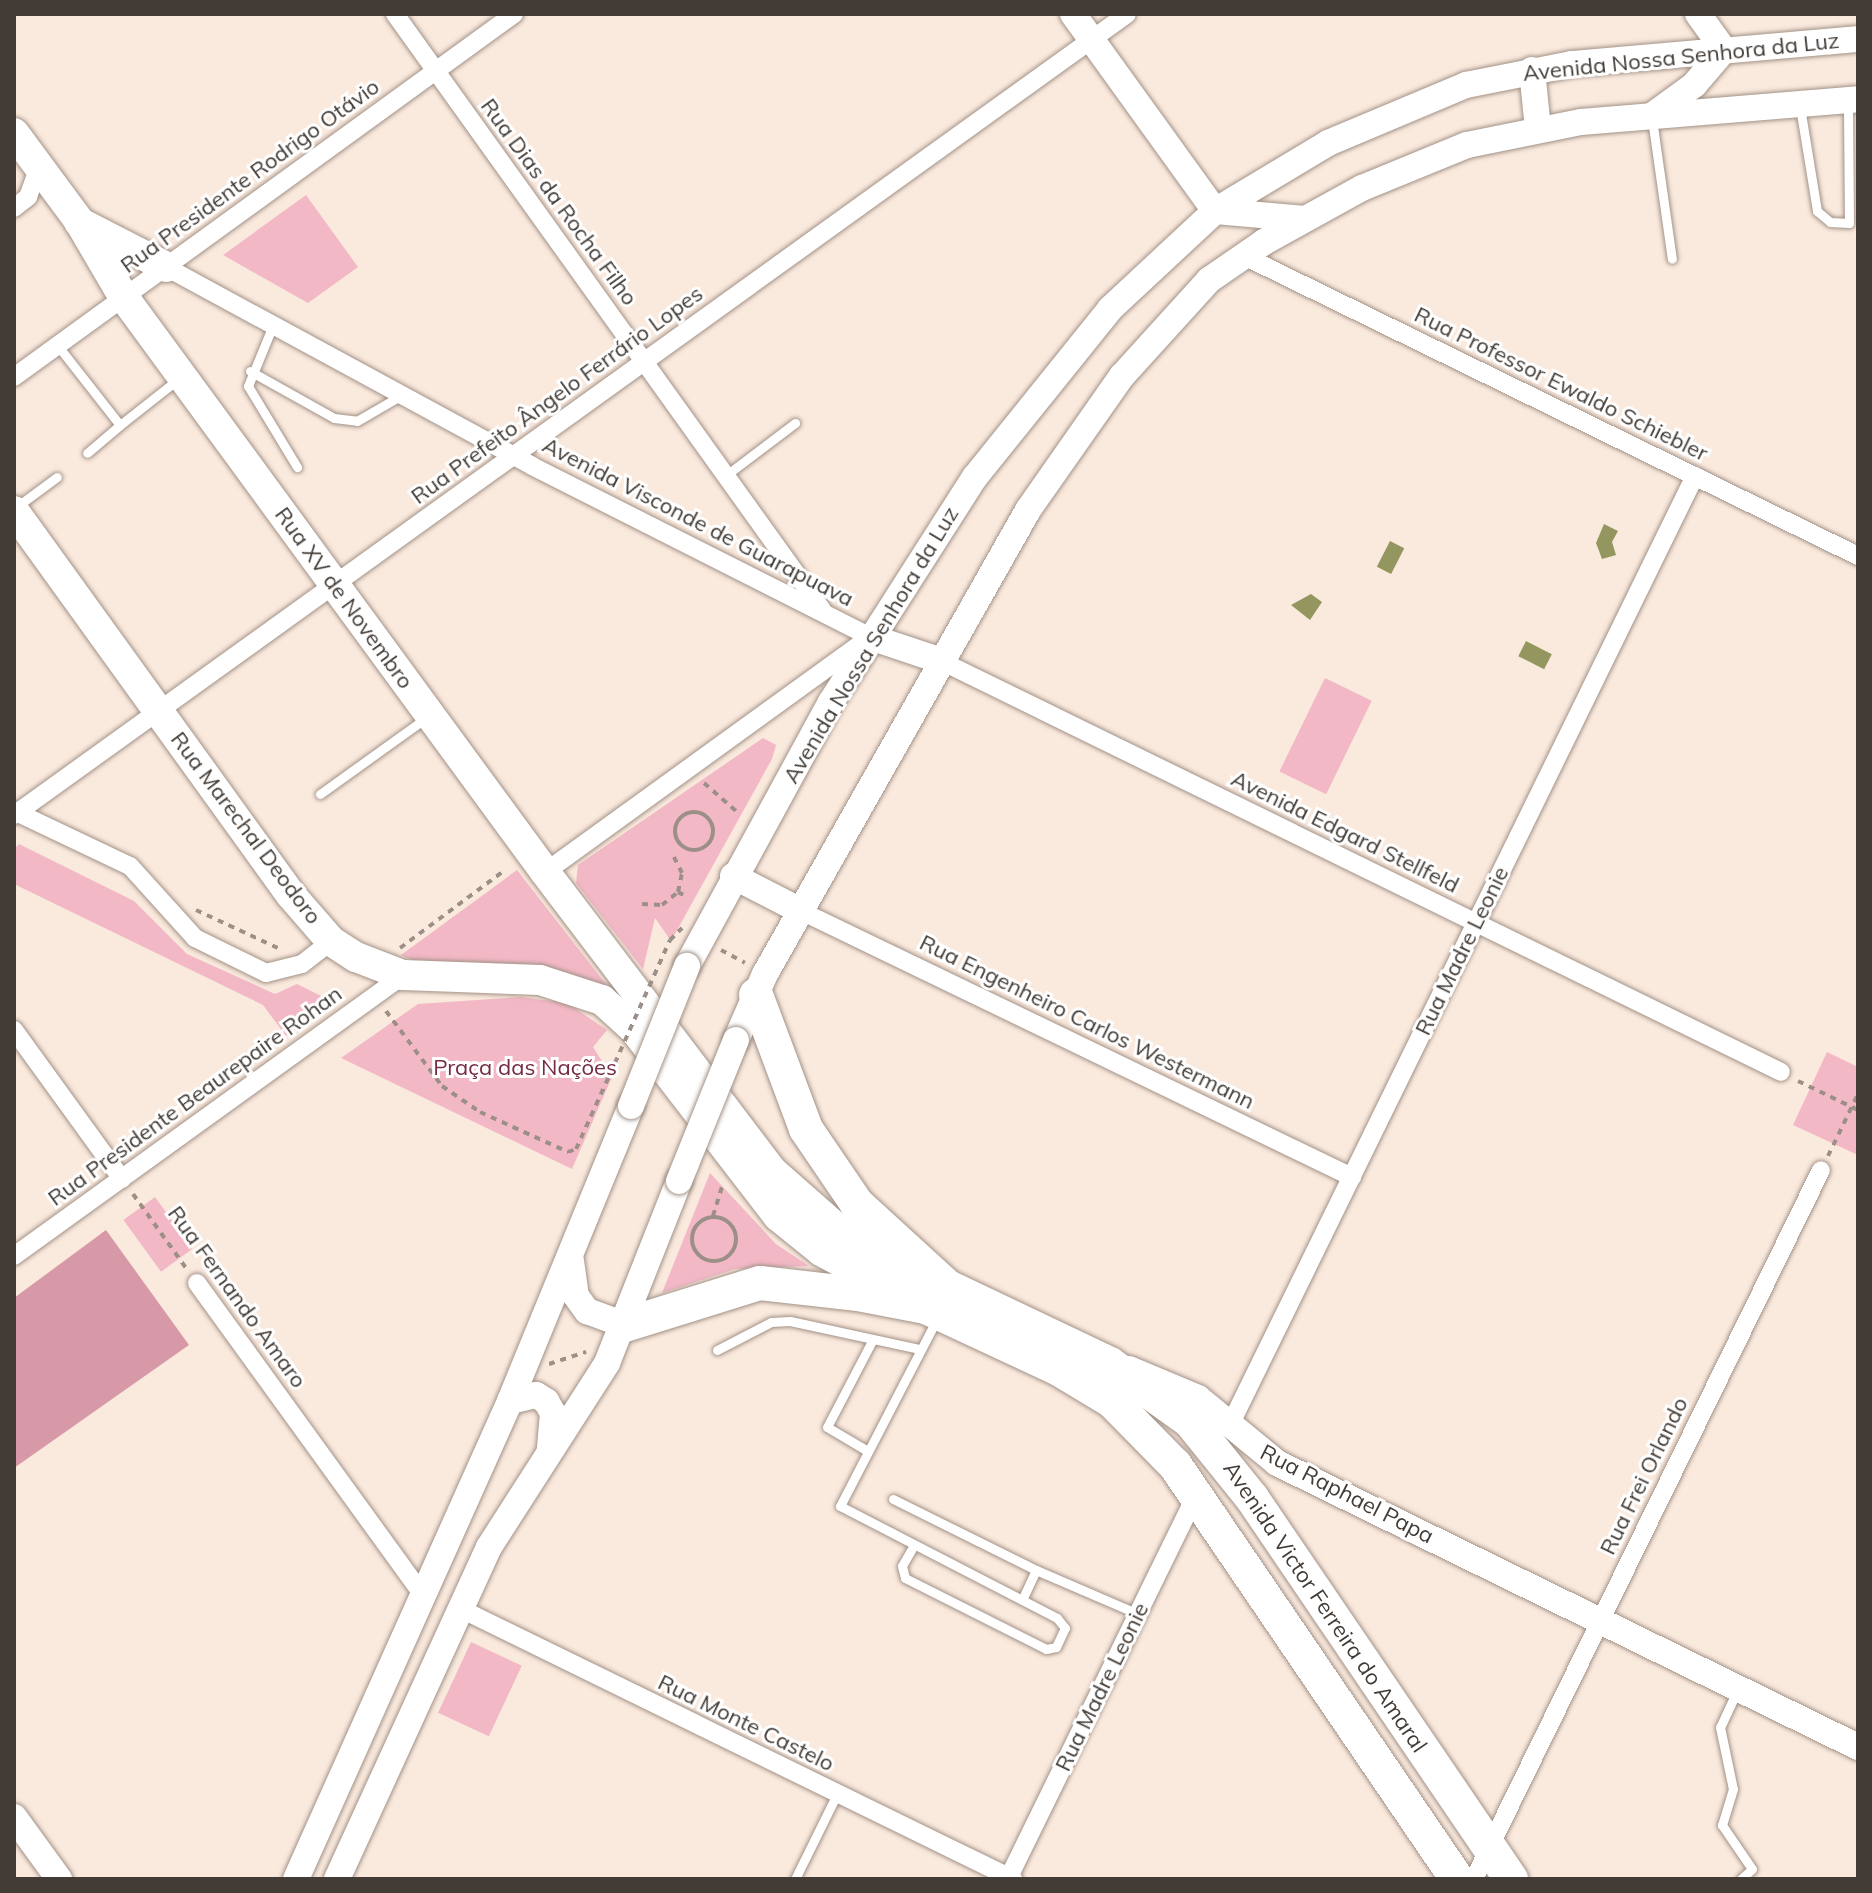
<!DOCTYPE html>
<html>
<head>
<meta charset="utf-8">
<style>
  body { margin:0 }
  #map { position:relative; width:1872px; height:1893px; overflow:hidden; background:#fae9dd; font-family:Mulish,sans-serif }
  div>[style] { position:absolute }
  [style*='--x'] { left:calc(var(--x)*1px); top:calc(var(--y)*1px); width:calc(var(--w)*1px); rotate:calc(var(--a)*1deg) }
  .green>* { inset:0; background:#f3b8c6; transform-origin:0 0 }
  .forest>* { inset:0; background:#d799a7 }
  .water>* { inset:0; background:#93975f; transform-origin:0 0 }
  .path>* { height:4px; margin-top:-2px; transform-origin:0; background:repeating-linear-gradient(90deg,#9b8f87 0 6px,transparent 0 12px) }
  .path>.ring { margin:-2px; padding:0; box-sizing:content-box; background:none; border:4px solid #9b8f87; border-radius:50% }
  .roads { filter:drop-shadow(0 0 2px #a29287) drop-shadow(0 0 2px #a29287) }
  .lane>* { height:9px; margin:-4.5px; padding:0 4.5px; transform-origin:4.5px; border-radius:4.5px; background:#fff }
  .street>* { height:18px; margin:-9px; padding:0 9px; transform-origin:9px; border-radius:9px; background:#fff }
  .secondary>* { height:26px; margin:-13px; padding:0 13px; transform-origin:13px; border-radius:13px; background:#fff }
  .primary>* { height:30px; margin:-15px; padding:0 15px; transform-origin:15px; border-radius:15px; background:#fff }
  .highway>* { height:34px; margin:-17px; padding:0 17px; transform-origin:17px; border-radius:17px; background:#fff }
  .path-bridge>* { height:4px; margin-top:-2px; transform-origin:0; background:repeating-linear-gradient(90deg,#9b8f87 0 6px,transparent 0 12px) }
  .bridges { filter:drop-shadow(0 0 2px #a29287) drop-shadow(0 0 2px #a29287) }
  .secondary-bridge>* { height:26px; margin:-13px; padding:0 13px; transform-origin:13px; border-radius:13px; background:#fff }
  span { translate:-50% -50%; white-space:nowrap; text-align:center; line-height:1.15; -webkit-text-stroke:6px #fff; paint-order:stroke }
  .street-label { font-size:22px; color:#423b36 }
  .park-label { font-size:22px; color:#752b42 }
  .frame { position:absolute; inset:0; border:16px solid #423b36; pointer-events:none }
</style>
</head>
<body>
<div id="map">
  <div class="green">
    <i style="clip-path:polygon(306px 195px,358px 267px,308px 303px,223px 255px)"></i>
    <i style="left:1325px;top:678px;width:52px;height:104px;rotate:26deg"></i>
    <i style="clip-path:polygon(763px 738px,776px 745px,772px 759px,671px 941px,655px 918px,643px 969px,576px 883px,578px 865px)"></i>
    <i style="clip-path:polygon(19px 844px,134px 901px,187px 954px,275px 994px,297px 984px,333px 1002px,286px 1036px,263px 1005px,14px 884px,14px 849px)"></i>
    <i style="clip-path:polygon(517px 870px,608px 987px,542px 966px,417px 962px,401px 955px)"></i>
    <i style="clip-path:polygon(520px 997px,567px 1003px,607px 1030px,593px 1047px,612px 1077px,572px 1169px,341px 1058px,418px 1004px)"></i>
    <i style="clip-path:polygon(1827px 1052px,1858px 1067px,1858px 1155px,1793px 1125px)"></i>
    <i style="clip-path:polygon(710px 1173px,776px 1244px,809px 1266px,735px 1269px,662px 1293px)"></i>
    <i style="left:155px;top:1197px;width:64px;height:39px;rotate:54deg"></i>
    <i style="left:471px;top:1642px;width:56px;height:78px;rotate:25deg"></i>
  </div>
  <div class="forest">
    <i style="clip-path:polygon(106px 1230px,189px 1345px,14px 1468px,14px 1298px)"></i>
  </div>
  <div class="water">
    <i style="clip-path:polygon(1604px 524px,1618px 531px,1612px 542px,1616px 555px,1602px 559px,1596px 543px)"></i>
    <i style="left:1390px;top:541px;width:16px;height:29px;rotate:27deg"></i>
    <i style="clip-path:polygon(1311px 594px,1322px 602px,1310px 620px,1291px 605px)"></i>
    <i style="left:1526px;top:641px;width:29px;height:17px;rotate:27deg"></i>
  </div>
  <div class="path">
    <i style="--x:704;--y:783;--w:43;--a:41.2"></i>
    <i class="ring" style="left:675px;top:812px;width:34px;height:34px"></i>
    <i style="--x:678;--y:892;--w:10;--a:29"></i>
    <i style="--x:642;--y:904;--w:20;--a:3"></i>
    <i style="--x:662;--y:905;--w:21;--a:-39"></i>
    <i style="--x:678;--y:892;--w:19;--a:-78"></i>
    <i style="--x:682;--y:873;--w:20;--a:-117"></i>
    <i style="--x:196;--y:910;--w:95;--a:24.9"></i>
    <i style="--x:670;--y:940;--w:17;--a:-45"></i>
    <i style="--x:400;--y:948;--w:131;--a:-36.6"></i>
    <i style="--x:721;--y:950;--w:27;--a:28"></i>
    <i style="--x:386;--y:1011;--w:94;--a:53.3"></i>
    <i style="--x:442;--y:1086;--w:46;--a:34.4"></i>
    <i style="--x:480;--y:1112;--w:97;--a:24.4"></i>
    <i style="--x:568;--y:1152;--w:9;--a:-21"></i>
    <i style="--x:576;--y:1149;--w:82;--a:-65.6"></i>
    <i style="--x:1798;--y:1081;--w:67;--a:25.8"></i>
    <i style="--x:1828;--y:1156;--w:69;--a:-64.2"></i>
    <i style="--x:133;--y:1194;--w:91;--a:54.4"></i>
    <i style="--x:713;--y:1216;--w:34;--a:-73"></i>
    <i class="ring" style="left:692px;top:1217px;width:40px;height:40px"></i>
    <i style="--x:549;--y:1364;--w:39;--a:-18"></i>
  </div>
  <div class="roads">
    <div class="lane">
      <i style="--x:1800;--y:107;--w:105;--a:80.7"></i>
      <i style="--x:1817;--y:211;--w:17;--a:40"></i>
      <i style="--x:1830;--y:222;--w:19;--a:3"></i>
      <i style="--x:1849;--y:223;--w:122;--a:-90.5"></i>
      <i style="--x:1652;--y:119;--w:141;--a:81.9"></i>
      <i style="--x:273;--y:325;--w:66;--a:112.3"></i>
      <i style="--x:248;--y:386;--w:95;--a:58.8"></i>
      <i style="--x:58;--y:346;--w:100;--a:51.9"></i>
      <i style="--x:120;--y:425;--w:43;--a:139.7"></i>
      <i style="--x:250;--y:371;--w:96;--a:29.2"></i>
      <i style="--x:334;--y:418;--w:23;--a:7"></i>
      <i style="--x:357;--y:421;--w:50;--a:-30.2"></i>
      <i style="--x:120;--y:425;--w:73;--a:-38.3"></i>
      <i style="--x:725;--y:476;--w:88;--a:-37.1"></i>
      <i style="--x:15;--y:508;--w:52;--a:-36.4"></i>
      <i style="--x:320;--y:794;--w:132;--a:-35.7"></i>
      <i style="--x:717;--y:1350;--w:61;--a:-27.4"></i>
      <i style="--x:771;--y:1322;--w:19;--a:-3"></i>
      <i style="--x:790;--y:1321;--w:133;--a:12.2"></i>
      <i style="--x:866;--y:1450;--w:45;--a:-149.5"></i>
      <i style="--x:827;--y:1427;--w:99;--a:-62.4"></i>
      <i style="--x:893;--y:1499;--w:160;--a:26.4"></i>
      <i style="--x:1036;--y:1570;--w:33;--a:115"></i>
      <i style="--x:914;--y:1545;--w:24;--a:120"></i>
      <i style="--x:902;--y:1566;--w:12;--a:76"></i>
      <i style="--x:905;--y:1578;--w:158;--a:26.7"></i>
      <i style="--x:1046;--y:1649;--w:10;--a:-11"></i>
      <i style="--x:1056;--y:1647;--w:21;--a:-65"></i>
      <i style="--x:1065;--y:1628;--w:13;--a:-129"></i>
      <i style="--x:1057;--y:1618;--w:244;--a:-152.7"></i>
      <i style="--x:840;--y:1506;--w:211;--a:-62.6"></i>
      <i style="--x:1036;--y:1570;--w:111;--a:23.3"></i>
      <i style="--x:1737;--y:1691;--w:40;--a:115"></i>
      <i style="--x:1720;--y:1727;--w:63;--a:78.2"></i>
      <i style="--x:1733;--y:1789;--w:38;--a:107"></i>
      <i style="--x:1722;--y:1825;--w:53;--a:55.7"></i>
      <i style="--x:1752;--y:1869;--w:15;--a:138"></i>
      <i style="--x:795;--y:1879;--w:95;--a:-63.7"></i>
    </div>
    <div class="street">
      <i style="--x:395;--y:14;--w:733;--a:54.38"></i>
      <i style="--x:14;--y:208;--w:18;--a:-38"></i>
      <i style="--x:28;--y:197;--w:32;--a:-70"></i>
      <i style="--x:1242;--y:255;--w:686;--a:26.04"></i>
      <i style="--x:166;--y:267;--w:417;--a:28.5"></i>
      <i style="--x:532;--y:466;--w:379;--a:26.8"></i>
      <i style="--x:870;--y:637;--w:401;--a:144.1"></i>
      <i style="--x:14;--y:377;--w:618;--a:-35.98"></i>
      <i style="--x:939;--y:660;--w:937;--a:26.07"></i>
      <i style="--x:14;--y:811;--w:128;--a:25.4"></i>
      <i style="--x:130;--y:866;--w:97;--a:47.9"></i>
      <i style="--x:195;--y:938;--w:79;--a:26.2"></i>
      <i style="--x:266;--y:973;--w:37;--a:-14"></i>
      <i style="--x:302;--y:964;--w:37;--a:-38"></i>
      <i style="--x:14;--y:815;--w:1371;--a:-35.74"></i>
      <i style="--x:801;--y:911;--w:612;--a:25.77"></i>
      <i style="--x:14;--y:1030;--w:184;--a:54.1"></i>
      <i style="--x:14;--y:1256;--w:480;--a:-35.8"></i>
      <i style="--x:197;--y:1283;--w:382;--a:54.1"></i>
      <i style="--x:1230;--y:1425;--w:1057;--a:-63.9"></i>
      <i style="--x:459;--y:1608;--w:617;--a:26.07"></i>
      <i style="--x:1008;--y:1879;--w:428;--a:-63.9"></i>
      <i style="--x:1474;--y:1879;--w:789;--a:-63.92"></i>
    </div>
    <div class="secondary">
      <i style="--x:1073;--y:14;--w:243;--a:54.2"></i>
      <i style="--x:1698;--y:14;--w:44;--a:54.2"></i>
      <i style="--x:1532;--y:70;--w:59;--a:84.2"></i>
      <i style="--x:1653;--y:115;--w:51;--a:-36.2"></i>
      <i style="--x:1694;--y:85;--w:46;--a:-49.4"></i>
      <i style="--x:1215;--y:211;--w:89;--a:5.1"></i>
      <i style="--x:870;--y:637;--w:73;--a:18.4"></i>
      <i style="--x:733;--y:876;--w:76;--a:27.2"></i>
      <i style="--x:687;--y:966;--w:301;--a:-61.4"></i>
      <i style="--x:831;--y:702;--w:267;--a:-57.4"></i>
      <i style="--x:975;--y:477;--w:216;--a:-51.2"></i>
      <i style="--x:1110;--y:309;--w:144;--a:-43"></i>
      <i style="--x:1215;--y:211;--w:132;--a:-31"></i>
      <i style="--x:1328;--y:143;--w:150;--a:-22.8"></i>
      <i style="--x:1466;--y:85;--w:108;--a:-11.2"></i>
      <i style="--x:1572;--y:64;--w:287;--a:-5"></i>
      <i style="--x:736;--y:1040;--w:72;--a:-66.3"></i>
      <i style="--x:765;--y:974;--w:533;--a:-60.45"></i>
      <i style="--x:1028;--y:510;--w:164;--a:-55"></i>
      <i style="--x:1122;--y:376;--w:130;--a:-47.8"></i>
      <i style="--x:1209;--y:280;--w:67;--a:-34.6"></i>
      <i style="--x:1264;--y:242;--w:112;--a:-28.9"></i>
      <i style="--x:1362;--y:188;--w:113;--a:-22.3"></i>
      <i style="--x:1467;--y:145;--w:116;--a:-11.4"></i>
      <i style="--x:1581;--y:122;--w:278;--a:-4.7"></i>
      <i style="--x:571;--y:1261;--w:35;--a:82"></i>
      <i style="--x:576;--y:1296;--w:19;--a:54"></i>
      <i style="--x:587;--y:1311;--w:40;--a:20.2"></i>
      <i style="--x:1129;--y:1369;--w:75;--a:22.8"></i>
      <i style="--x:1198;--y:1398;--w:102;--a:39.4"></i>
      <i style="--x:1277;--y:1463;--w:647;--a:26.05"></i>
      <i style="--x:510;--y:1401;--w:27;--a:-13"></i>
      <i style="--x:536;--y:1395;--w:12;--a:31"></i>
      <i style="--x:546;--y:1401;--w:14;--a:60"></i>
      <i style="--x:553;--y:1413;--w:37;--a:95"></i>
      <i style="--x:14;--y:1817;--w:77;--a:54"></i>
      <i style="--x:296;--y:1879;--w:524;--a:-65.88"></i>
      <i style="--x:510;--y:1401;--w:319;--a:-67.7"></i>
      <i style="--x:337;--y:1879;--w:365;--a:-65.4"></i>
      <i style="--x:489;--y:1547;--w:219;--a:-57.3"></i>
      <i style="--x:607;--y:1363;--w:196;--a:-68.4"></i>
    </div>
    <div class="primary">
      <i style="--x:14;--y:133;--w:109;--a:53.5"></i>
      <i style="--x:79;--y:221;--w:87;--a:59.6"></i>
      <i style="--x:123;--y:296;--w:714;--a:53.77"></i>
      <i style="--x:545;--y:872;--w:375;--a:52.8"></i>
      <i style="--x:772;--y:1171;--w:103;--a:41.4"></i>
      <i style="--x:849;--y:1239;--w:93;--a:26.3"></i>
      <i style="--x:79;--y:222;--w:98;--a:27.3"></i>
      <i style="--x:14;--y:511;--w:473;--a:54.2"></i>
      <i style="--x:291;--y:895;--w:61;--a:49"></i>
      <i style="--x:331;--y:941;--w:30;--a:33"></i>
      <i style="--x:356;--y:957;--w:50;--a:21"></i>
      <i style="--x:403;--y:975;--w:137;--a:2.1"></i>
      <i style="--x:540;--y:980;--w:65;--a:17.9"></i>
      <i style="--x:602;--y:1000;--w:43;--a:42.2"></i>
      <i style="--x:634;--y:1029;--w:236;--a:52.4"></i>
      <i style="--x:778;--y:1216;--w:55;--a:39.1"></i>
      <i style="--x:821;--y:1251;--w:97;--a:28.4"></i>
    </div>
    <div class="highway">
      <i style="--x:756;--y:995;--w:143;--a:69.5"></i>
      <i style="--x:806;--y:1129;--w:91;--a:55.8"></i>
      <i style="--x:857;--y:1204;--w:123;--a:42.4"></i>
      <i style="--x:948;--y:1287;--w:179;--a:25.4"></i>
      <i style="--x:1110;--y:1364;--w:98;--a:35.5"></i>
      <i style="--x:1190;--y:1421;--w:99;--a:51.2"></i>
      <i style="--x:1252;--y:1498;--w:461;--a:55.8"></i>
      <i style="--x:625;--y:1325;--w:141;--a:-17.3"></i>
      <i style="--x:760;--y:1283;--w:99;--a:6.4"></i>
      <i style="--x:858;--y:1294;--w:69;--a:10.8"></i>
      <i style="--x:926;--y:1307;--w:145;--a:25"></i>
      <i style="--x:1057;--y:1368;--w:64;--a:31"></i>
      <i style="--x:1112;--y:1401;--w:90;--a:45.5"></i>
      <i style="--x:1175;--y:1465;--w:501;--a:55.74"></i>
    </div>
  </div>
  <div class="path-bridge">
    <i style="--x:610;--y:1074;--w:147;--a:-65.9"></i>
  </div>
  <div class="bridges">
    <div class="secondary-bridge">
      <i style="--x:631;--y:1106;--w:151;--a:-68.2"></i>
      <i style="--x:679;--y:1181;--w:152;--a:-68"></i>
    </div>
  </div>
  <div class="street-label">
    <span style="left:1681px;top:57px;rotate:-6deg">Avenida Nossa Senhora da Luz</span>
    <span style="left:250px;top:176px;rotate:-36deg">Rua Presidente Rodrigo Otávio</span>
    <span style="left:559px;top:202px;rotate:54deg">Rua Dias da Rocha Filho</span>
    <span style="left:1561px;top:384px;rotate:26deg">Rua Professor Ewaldo Schiebler</span>
    <span style="left:557px;top:395px;rotate:-36deg">Rua Prefeito Ângelo Ferrário Lopes</span>
    <span style="left:698px;top:522px;rotate:27deg">Avenida Visconde de Guarapuava</span>
    <span style="left:344px;top:598px;rotate:54deg">Rua XV de Novembro</span>
    <span style="left:871px;top:645px;rotate:-59deg">Avenida Nossa Senhora da Luz</span>
    <span style="left:246px;top:828px;rotate:53deg">Rua Marechal Deodoro</span>
    <span style="left:1345px;top:832px;rotate:26deg">Avenida Edgard Stellfeld</span>
    <span style="left:1462px;top:951px;rotate:-64deg">Rua Madre Leonie</span>
    <span style="left:1087px;top:1022px;rotate:26deg">Rua Engenheiro Carlos Westermann</span>
    <span style="left:195px;top:1096px;rotate:-36deg">Rua Presidente Beaurepaire Rohan</span>
    <span style="left:237px;top:1297px;rotate:54deg">Rua Fernando Amaro</span>
    <span style="left:1644px;top:1476px;rotate:-64deg">Rua Frei Orlando</span>
    <span style="left:1347px;top:1494px;rotate:27deg">Rua Raphael Papa</span>
    <span style="left:1325px;top:1607px;rotate:56deg">Avenida Victor Ferreira do Amaral</span>
    <span style="left:1102px;top:1687px;rotate:-64deg">Rua Madre Leonie</span>
    <span style="left:746px;top:1723px;rotate:26deg">Rua Monte Castelo</span>
  </div>
  <div class="park-label">
    <span style="left:525px;top:1068px">Praça das Nações</span>
  </div>
  <div class="frame"></div>
</div>
</body>
</html>
